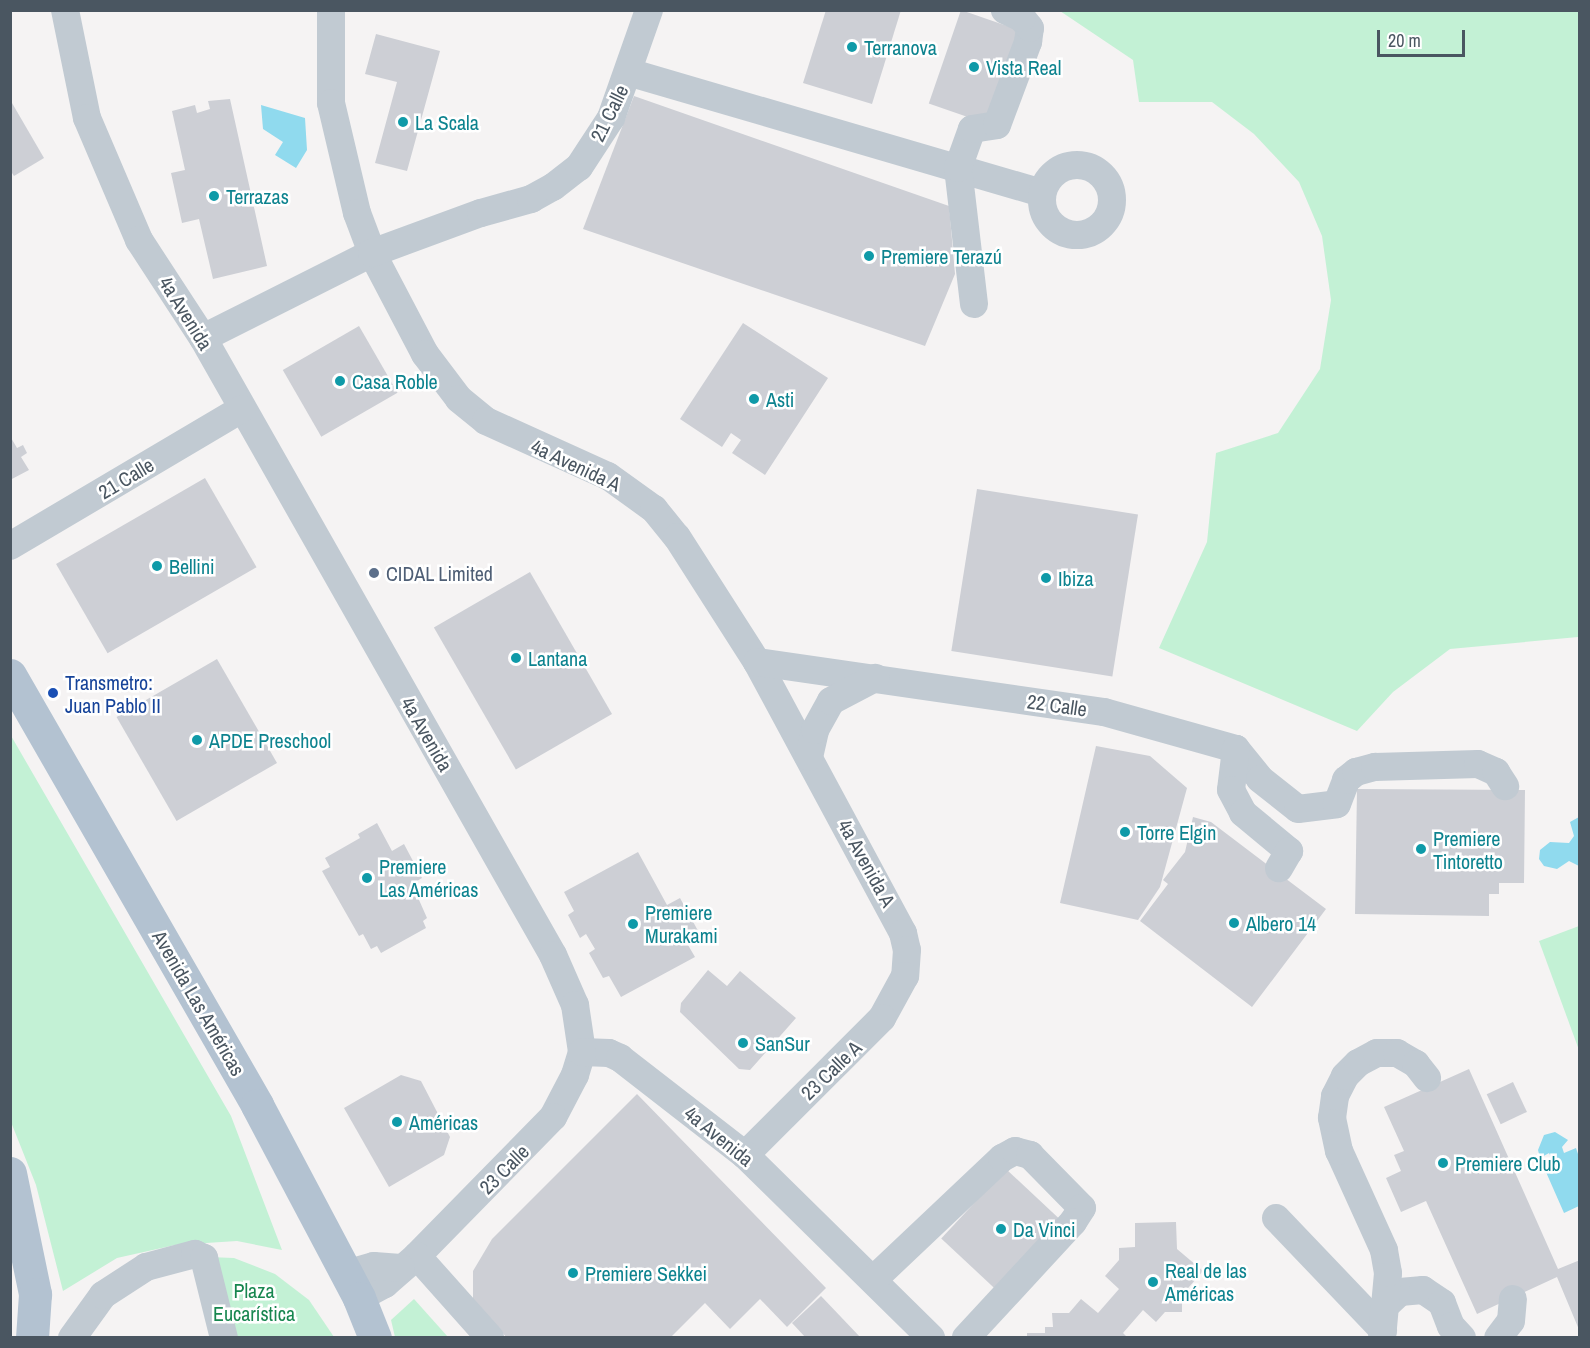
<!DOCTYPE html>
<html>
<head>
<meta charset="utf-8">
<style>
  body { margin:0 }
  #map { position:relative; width:1590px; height:1348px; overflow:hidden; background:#f5f3f3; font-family:"Archivo Narrow",sans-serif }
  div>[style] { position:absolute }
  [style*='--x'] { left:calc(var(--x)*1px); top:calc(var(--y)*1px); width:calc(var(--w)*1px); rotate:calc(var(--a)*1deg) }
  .green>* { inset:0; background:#c3f1d5 }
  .water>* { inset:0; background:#90daee }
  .building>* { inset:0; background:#cdcfd5; transform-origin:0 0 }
  .minor>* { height:28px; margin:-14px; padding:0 14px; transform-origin:14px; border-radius:14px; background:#c1cad2 }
  .minor>.ring { margin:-14px; padding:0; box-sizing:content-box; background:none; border:28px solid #c1cad2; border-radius:50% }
  .major>* { height:33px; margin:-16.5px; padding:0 16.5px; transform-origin:16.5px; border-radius:16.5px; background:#b3c2d1 }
  .dots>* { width:16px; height:16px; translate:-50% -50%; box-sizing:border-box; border:3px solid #fff; border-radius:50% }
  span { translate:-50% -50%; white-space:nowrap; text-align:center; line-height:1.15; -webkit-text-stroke:5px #fff; paint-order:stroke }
  .culture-label { font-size:20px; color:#0d838f }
  .left { translate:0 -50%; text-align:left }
  .street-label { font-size:20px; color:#4a5661 }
  .service-label { font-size:20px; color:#4e5e75 }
  .transit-label { font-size:20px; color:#164399 }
  .park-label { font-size:20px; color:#17864f }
  .frame { position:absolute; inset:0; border:12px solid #4a5661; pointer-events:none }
  .scale { position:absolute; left:1377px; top:30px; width:88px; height:27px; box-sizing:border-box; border:3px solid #4a5661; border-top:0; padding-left:8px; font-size:18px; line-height:21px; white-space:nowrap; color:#4a5661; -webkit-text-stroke:4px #fff; paint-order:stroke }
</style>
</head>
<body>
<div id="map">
  <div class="green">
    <i style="clip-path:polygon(1060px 11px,1579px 11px,1579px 640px,1578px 637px,1450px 649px,1393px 692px,1357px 731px,1159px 648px,1207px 542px,1216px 453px,1278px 433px,1320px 369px,1331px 300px,1322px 236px,1299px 182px,1254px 134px,1212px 102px,1139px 102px,1133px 60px)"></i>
    <i style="clip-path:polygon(10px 734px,231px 1116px,282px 1250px,237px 1241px,175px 1245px,117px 1258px,63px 1291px,36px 1185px,11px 1122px)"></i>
    <i style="clip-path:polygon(1579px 926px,1579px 1050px,1539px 941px)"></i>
    <i style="clip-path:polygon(208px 1257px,234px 1258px,275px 1274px,309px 1300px,334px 1337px,227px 1337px)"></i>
    <i style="clip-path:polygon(414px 1299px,448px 1337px,395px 1337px,391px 1320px)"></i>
  </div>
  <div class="water">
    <i style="clip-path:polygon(261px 105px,305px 118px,307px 150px,296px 168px,275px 155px,283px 142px,263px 129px)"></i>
    <i style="clip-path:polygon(1579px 817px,1579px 866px,1569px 861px,1557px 869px,1544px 866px,1539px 859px,1540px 850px,1550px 842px,1569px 843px,1574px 836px,1570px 822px)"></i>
    <i style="clip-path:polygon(1555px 1132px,1568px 1140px,1562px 1147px,1564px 1153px,1576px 1148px,1579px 1157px,1579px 1206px,1564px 1213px,1542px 1163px,1552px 1159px,1549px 1153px,1540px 1158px,1538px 1150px,1544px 1135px)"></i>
  </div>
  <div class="building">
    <i style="clip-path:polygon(826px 10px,901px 10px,872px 104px,803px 83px)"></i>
    <i style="left:961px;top:10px;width:61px;height:99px;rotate:19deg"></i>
    <i style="clip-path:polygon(376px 34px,440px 51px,407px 171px,375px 163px,397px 82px,365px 74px)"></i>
    <i style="clip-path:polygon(634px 96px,949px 206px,955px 274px,925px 346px,583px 229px)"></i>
    <i style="clip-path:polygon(230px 99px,267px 266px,213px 279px,199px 219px,182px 223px,171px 173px,185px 170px,172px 111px,195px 105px,197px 113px,210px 109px,208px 101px)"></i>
    <i style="clip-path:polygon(12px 103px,44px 158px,14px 176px,10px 170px)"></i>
    <i style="clip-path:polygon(743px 323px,828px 378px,765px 475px,732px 453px,741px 440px,731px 433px,722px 447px,680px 419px)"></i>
    <i style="left:359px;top:326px;width:77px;height:88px;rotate:60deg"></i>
    <i style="clip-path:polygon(10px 436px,17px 448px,23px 445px,27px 453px,21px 457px,29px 470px,10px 480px)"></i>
    <i style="left:205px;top:478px;width:103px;height:172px;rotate:60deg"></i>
    <i style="left:977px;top:489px;width:163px;height:164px;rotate:9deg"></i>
    <i style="left:530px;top:572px;width:164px;height:111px;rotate:60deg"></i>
    <i style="left:217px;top:659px;width:120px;height:116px;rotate:60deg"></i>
    <i style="clip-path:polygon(1096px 746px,1150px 756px,1187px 788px,1160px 887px,1138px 920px,1060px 903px)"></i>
    <i style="clip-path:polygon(1357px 789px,1525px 790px,1524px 883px,1499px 883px,1499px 894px,1489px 894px,1489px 916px,1355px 914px)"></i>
    <i style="clip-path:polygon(1193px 817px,1211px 822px,1326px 909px,1252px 1007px,1140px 921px,1168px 884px,1163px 880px,1185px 852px)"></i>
    <i style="clip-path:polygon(377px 823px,392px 851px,404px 844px,422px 878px,412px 884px,427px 918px,423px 921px,426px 928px,381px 953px,377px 946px,371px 949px,363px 934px,359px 936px,322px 871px,330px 867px,325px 858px,360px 838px,358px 834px)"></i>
    <i style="clip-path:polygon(638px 852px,667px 905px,680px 898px,702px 938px,688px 945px,695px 957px,621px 997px,609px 976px,603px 978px,589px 953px,595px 949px,586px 934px,580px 938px,568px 915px,574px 911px,564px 892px)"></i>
    <i style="clip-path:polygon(708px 970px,727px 986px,740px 971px,796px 1018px,750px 1070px,739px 1069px,680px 1012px,681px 1003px)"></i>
    <i style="clip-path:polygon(1469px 1069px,1558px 1269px,1580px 1260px,1580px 1332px,1557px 1277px,1477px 1314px,1426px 1201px,1401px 1212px,1386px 1178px,1401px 1171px,1394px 1155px,1404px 1151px,1384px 1107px)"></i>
    <i style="clip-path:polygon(401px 1075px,421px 1081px,450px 1137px,444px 1155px,389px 1187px,344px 1108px)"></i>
    <i style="left:1513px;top:1082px;width:33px;height:29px;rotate:65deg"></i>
    <i style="clip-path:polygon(637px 1094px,826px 1288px,787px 1327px,760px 1299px,730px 1329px,705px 1303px,670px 1338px,507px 1338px,473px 1299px,473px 1271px,492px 1239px)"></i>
    <i style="left:1006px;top:1169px;width:75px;height:95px;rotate:43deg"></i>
    <i style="clip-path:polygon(1176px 1222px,1177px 1249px,1203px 1271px,1182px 1295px,1182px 1312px,1165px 1312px,1156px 1322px,1143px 1310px,1123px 1333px,1128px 1338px,1027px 1338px,1027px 1333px,1045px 1333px,1045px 1327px,1053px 1327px,1052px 1313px,1069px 1313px,1081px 1299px,1098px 1313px,1119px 1289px,1105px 1276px,1119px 1260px,1119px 1248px,1135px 1247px,1135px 1223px)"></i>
    <i style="clip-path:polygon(821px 1296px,861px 1338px,806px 1338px,792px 1323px)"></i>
  </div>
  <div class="minor">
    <i style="--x:65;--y:10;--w:110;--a:78.5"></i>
    <i style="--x:87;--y:118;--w:133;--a:66.9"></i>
    <i style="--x:139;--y:240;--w:117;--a:56.9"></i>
    <i style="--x:203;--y:338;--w:709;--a:60.44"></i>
    <i style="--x:553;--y:955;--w:55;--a:66.3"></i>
    <i style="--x:575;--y:1005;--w:48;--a:81.5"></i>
    <i style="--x:582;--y:1052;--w:24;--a:107"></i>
    <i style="--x:575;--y:1075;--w:47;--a:117.6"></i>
    <i style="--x:553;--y:1117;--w:194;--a:134.4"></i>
    <i style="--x:417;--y:1256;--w:43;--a:138.8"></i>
    <i style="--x:385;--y:1284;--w:30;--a:152"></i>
    <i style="--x:331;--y:10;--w:93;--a:90"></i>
    <i style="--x:331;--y:103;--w:113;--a:76.7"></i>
    <i style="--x:357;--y:213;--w:43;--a:69.4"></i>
    <i style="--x:372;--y:253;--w:114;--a:62.3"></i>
    <i style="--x:425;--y:354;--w:56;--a:52.9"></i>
    <i style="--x:459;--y:399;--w:35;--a:39"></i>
    <i style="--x:486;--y:421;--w:134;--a:24.3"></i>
    <i style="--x:608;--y:476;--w:57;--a:35.7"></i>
    <i style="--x:654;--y:509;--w:36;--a:51"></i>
    <i style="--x:677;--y:537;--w:148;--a:57.4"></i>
    <i style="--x:757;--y:662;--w:308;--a:61.7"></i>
    <i style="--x:903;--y:933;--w:17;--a:77"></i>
    <i style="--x:907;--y:950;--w:26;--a:94"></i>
    <i style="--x:905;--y:976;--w:48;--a:118.7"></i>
    <i style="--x:882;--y:1018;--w:194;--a:135"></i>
    <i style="--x:628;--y:72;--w:431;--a:16.3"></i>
    <i class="ring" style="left:1042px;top:165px;width:42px;height:42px"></i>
    <i style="--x:974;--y:304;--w:137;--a:-96.7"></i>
    <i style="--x:958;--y:168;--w:41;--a:-70.3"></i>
    <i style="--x:972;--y:129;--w:25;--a:-9"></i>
    <i style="--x:997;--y:125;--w:89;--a:-69.5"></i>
    <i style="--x:1028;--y:42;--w:14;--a:-82"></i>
    <i style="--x:1030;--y:28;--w:13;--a:-129"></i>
    <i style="--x:1022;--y:18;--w:19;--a:-155"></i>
    <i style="--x:203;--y:338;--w:189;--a:-26.7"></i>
    <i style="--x:372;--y:253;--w:116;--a:-20.2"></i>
    <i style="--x:481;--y:213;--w:52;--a:-15.6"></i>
    <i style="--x:531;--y:199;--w:25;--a:-29"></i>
    <i style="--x:553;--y:187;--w:33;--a:-38"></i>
    <i style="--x:579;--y:167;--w:59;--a:-56.9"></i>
    <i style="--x:611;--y:118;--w:114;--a:-70.6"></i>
    <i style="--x:10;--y:546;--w:269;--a:-30.6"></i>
    <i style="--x:757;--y:662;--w:351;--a:8.2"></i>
    <i style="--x:1104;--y:712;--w:137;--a:15.7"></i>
    <i style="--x:1236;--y:749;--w:38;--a:51"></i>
    <i style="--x:1260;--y:779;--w:48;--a:38.3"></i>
    <i style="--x:1298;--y:809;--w:39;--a:-7"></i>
    <i style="--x:1337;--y:804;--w:26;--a:-69"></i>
    <i style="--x:1346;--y:780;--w:13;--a:-39"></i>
    <i style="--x:1356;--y:772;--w:20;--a:-15"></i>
    <i style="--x:1375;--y:767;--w:103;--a:-1.7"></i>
    <i style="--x:1478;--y:764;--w:20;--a:24"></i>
    <i style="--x:1496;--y:772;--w:17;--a:57"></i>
    <i style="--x:1236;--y:749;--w:41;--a:97"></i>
    <i style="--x:1231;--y:790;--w:26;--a:62"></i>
    <i style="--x:1243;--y:813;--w:60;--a:39.6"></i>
    <i style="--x:1289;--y:851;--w:20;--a:120"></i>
    <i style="--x:809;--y:757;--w:28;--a:-77"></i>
    <i style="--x:815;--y:730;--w:33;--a:-61"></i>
    <i style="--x:831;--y:701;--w:50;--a:-27.6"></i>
    <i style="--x:582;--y:1052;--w:27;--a:2"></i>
    <i style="--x:609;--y:1053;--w:12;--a:24"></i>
    <i style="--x:620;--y:1058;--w:158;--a:37.8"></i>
    <i style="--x:745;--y:1155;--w:261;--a:44.5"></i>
    <i style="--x:1276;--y:1218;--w:155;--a:46.3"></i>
    <i style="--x:417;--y:1256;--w:110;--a:48.3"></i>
    <i style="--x:346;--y:1274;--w:29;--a:-16"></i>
    <i style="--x:374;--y:1266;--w:27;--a:4"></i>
    <i style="--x:873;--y:1280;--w:178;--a:-43.4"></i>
    <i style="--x:1002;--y:1158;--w:15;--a:-28"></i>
    <i style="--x:1015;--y:1151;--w:16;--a:15"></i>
    <i style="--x:1030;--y:1155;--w:74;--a:45.5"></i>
    <i style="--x:1082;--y:1208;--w:17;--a:123"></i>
    <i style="--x:1073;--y:1222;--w:158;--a:132.7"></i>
    <i style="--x:1386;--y:1305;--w:19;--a:-43"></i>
    <i style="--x:1400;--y:1292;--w:23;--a:-5"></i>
    <i style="--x:1423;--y:1290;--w:23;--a:34"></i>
    <i style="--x:1442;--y:1303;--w:25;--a:69"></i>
    <i style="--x:1451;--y:1326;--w:16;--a:47"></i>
    <i style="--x:72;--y:1338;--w:53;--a:-54.2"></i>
    <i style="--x:103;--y:1295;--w:51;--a:-33.1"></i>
    <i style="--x:146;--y:1267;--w:51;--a:-14.9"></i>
    <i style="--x:195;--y:1254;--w:10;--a:24"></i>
    <i style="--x:204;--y:1258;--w:82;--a:76"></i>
    <i style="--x:1382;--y:1338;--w:65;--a:-84.7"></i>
    <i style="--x:1388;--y:1273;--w:23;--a:-100"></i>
    <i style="--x:1384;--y:1250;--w:109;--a:-114.4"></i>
    <i style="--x:1339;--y:1151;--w:34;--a:-102"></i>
    <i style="--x:1332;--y:1118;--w:22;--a:-82"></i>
    <i style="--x:1335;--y:1096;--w:22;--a:-63"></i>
    <i style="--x:1345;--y:1076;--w:18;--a:-45"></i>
    <i style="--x:1358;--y:1063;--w:21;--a:-28"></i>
    <i style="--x:1377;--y:1053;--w:20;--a:0"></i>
    <i style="--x:1397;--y:1053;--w:22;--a:30"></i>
    <i style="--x:1416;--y:1064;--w:18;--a:52"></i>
    <i style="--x:1498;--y:1338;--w:21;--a:-53"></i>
    <i style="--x:1511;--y:1321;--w:22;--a:-85"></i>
  </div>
  <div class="major">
    <i style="--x:10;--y:675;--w:496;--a:60.1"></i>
    <i style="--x:257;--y:1105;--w:218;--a:62.1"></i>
    <i style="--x:359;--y:1298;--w:43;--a:68.2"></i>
    <i style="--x:10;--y:1173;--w:124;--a:78.3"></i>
    <i style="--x:35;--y:1294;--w:44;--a:93.9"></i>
  </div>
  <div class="dots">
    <i style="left:852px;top:47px;background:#0f9aa8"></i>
    <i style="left:974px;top:67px;background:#0f9aa8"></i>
    <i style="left:403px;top:122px;background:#0f9aa8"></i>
    <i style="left:214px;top:196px;background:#0f9aa8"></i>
    <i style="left:869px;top:256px;background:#0f9aa8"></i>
    <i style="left:340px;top:381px;background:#0f9aa8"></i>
    <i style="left:754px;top:399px;background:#0f9aa8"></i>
    <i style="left:157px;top:566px;background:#0f9aa8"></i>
    <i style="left:374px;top:573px;background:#5c6f8a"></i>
    <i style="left:1046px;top:578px;background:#0f9aa8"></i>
    <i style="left:516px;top:658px;background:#0f9aa8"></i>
    <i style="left:53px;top:693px;background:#1a4fb4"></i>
    <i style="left:197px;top:740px;background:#0f9aa8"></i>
    <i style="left:1125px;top:832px;background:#0f9aa8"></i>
    <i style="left:1421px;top:849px;background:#0f9aa8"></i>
    <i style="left:367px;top:878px;background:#0f9aa8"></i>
    <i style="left:1234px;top:923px;background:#0f9aa8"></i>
    <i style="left:633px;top:924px;background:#0f9aa8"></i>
    <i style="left:743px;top:1043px;background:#0f9aa8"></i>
    <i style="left:397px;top:1122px;background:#0f9aa8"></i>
    <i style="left:1443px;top:1163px;background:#0f9aa8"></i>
    <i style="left:1001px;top:1229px;background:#0f9aa8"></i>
    <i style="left:573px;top:1273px;background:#0f9aa8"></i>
    <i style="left:1153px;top:1282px;background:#0f9aa8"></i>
  </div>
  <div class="culture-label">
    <span class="left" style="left:864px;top:47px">Terranova</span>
    <span class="left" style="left:986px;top:67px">Vista Real</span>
    <span class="left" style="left:415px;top:122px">La Scala</span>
    <span class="left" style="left:226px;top:196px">Terrazas</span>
    <span class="left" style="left:881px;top:256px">Premiere Terazú</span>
    <span class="left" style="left:352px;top:381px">Casa Roble</span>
    <span class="left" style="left:766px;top:399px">Asti</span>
    <span class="left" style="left:169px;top:566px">Bellini</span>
    <span class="left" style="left:1058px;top:578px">Ibiza</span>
    <span class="left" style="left:528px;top:658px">Lantana</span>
    <span class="left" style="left:209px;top:740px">APDE Preschool</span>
    <span class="left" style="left:1137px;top:832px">Torre Elgin</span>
    <span class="left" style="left:1433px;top:850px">Premiere<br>Tintoretto</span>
    <span class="left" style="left:379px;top:878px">Premiere<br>Las Américas</span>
    <span class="left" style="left:645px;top:924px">Premiere<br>Murakami</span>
    <span class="left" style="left:1246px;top:923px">Albero 14</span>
    <span class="left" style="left:755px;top:1043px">SanSur</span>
    <span class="left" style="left:409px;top:1122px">Américas</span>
    <span class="left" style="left:1455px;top:1163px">Premiere Club</span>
    <span class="left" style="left:1013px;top:1229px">Da Vinci</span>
    <span class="left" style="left:1165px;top:1282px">Real de las<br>Américas</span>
    <span class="left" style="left:585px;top:1273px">Premiere Sekkei</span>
  </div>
  <div class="street-label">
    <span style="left:609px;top:113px;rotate:-64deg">21 Calle</span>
    <span style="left:186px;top:313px;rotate:58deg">4a Avenida</span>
    <span style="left:576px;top:465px;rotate:25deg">4a Avenida A</span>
    <span style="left:126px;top:478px;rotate:-31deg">21 Calle</span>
    <span style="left:1057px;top:705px;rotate:8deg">22 Calle</span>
    <span style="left:427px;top:734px;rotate:60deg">4a Avenida</span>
    <span style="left:867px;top:863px;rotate:61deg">4a Avenida A</span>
    <span style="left:199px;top:1003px;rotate:60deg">Avenida Las Américas</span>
    <span style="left:831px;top:1070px;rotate:-44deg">23 Calle A</span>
    <span style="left:719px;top:1136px;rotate:39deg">4a Avenida</span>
    <span style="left:504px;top:1169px;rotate:-45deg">23 Calle</span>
  </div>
  <div class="service-label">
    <span class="left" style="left:386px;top:573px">CIDAL Limited</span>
  </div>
  <div class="transit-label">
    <span class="left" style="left:65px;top:694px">Transmetro:<br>Juan Pablo II</span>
  </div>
  <div class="park-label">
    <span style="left:254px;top:1302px">Plaza<br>Eucarística</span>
  </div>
  <div class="frame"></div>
  <div class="scale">20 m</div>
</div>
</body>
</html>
